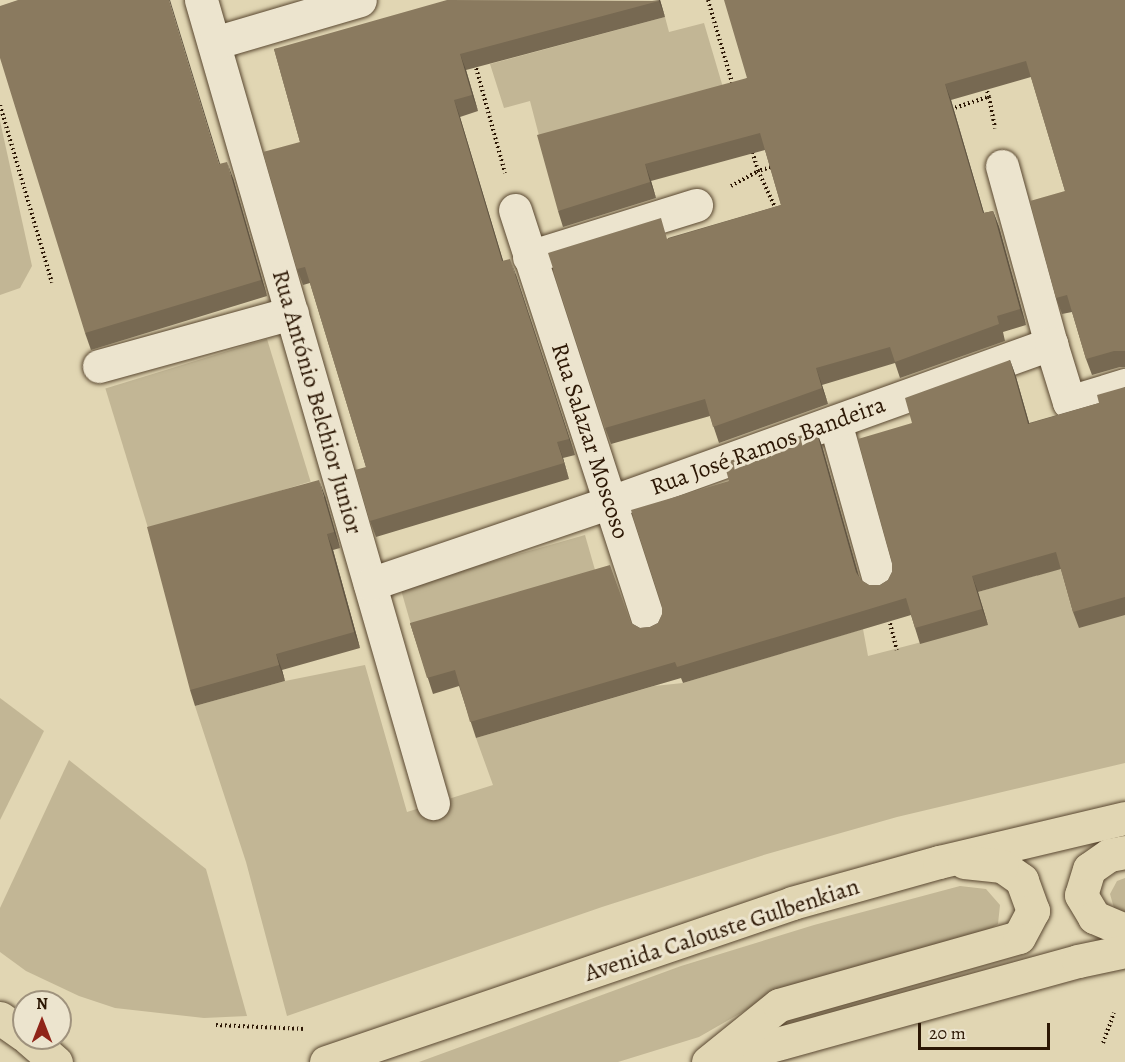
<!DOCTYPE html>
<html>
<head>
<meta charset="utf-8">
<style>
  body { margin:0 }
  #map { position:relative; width:1125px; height:1062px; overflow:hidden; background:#e1d6b3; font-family:Alegreya,serif }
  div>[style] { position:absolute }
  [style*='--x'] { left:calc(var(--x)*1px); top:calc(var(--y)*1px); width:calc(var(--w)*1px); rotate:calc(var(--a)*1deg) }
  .green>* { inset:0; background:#c2b695; transform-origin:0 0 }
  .path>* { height:4px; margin-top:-2px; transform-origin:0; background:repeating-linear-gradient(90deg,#2c1704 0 1.5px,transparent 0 4.5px) }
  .roads { filter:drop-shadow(0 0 2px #594730) drop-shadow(0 0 2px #594730) }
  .street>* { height:33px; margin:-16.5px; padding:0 16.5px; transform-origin:16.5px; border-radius:16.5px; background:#ece4ce }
  .primary>* { height:33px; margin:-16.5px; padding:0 16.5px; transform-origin:16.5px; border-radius:16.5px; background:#e1d6b3 }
  .wall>* { inset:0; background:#776952 }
  .shaded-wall>* { inset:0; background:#615542 }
  .building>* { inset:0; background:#8a7a5f }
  span { translate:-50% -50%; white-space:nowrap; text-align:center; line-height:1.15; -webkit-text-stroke:6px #ece4ce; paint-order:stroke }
  .street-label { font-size:24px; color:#2c1704 }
  .north { position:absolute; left:12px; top:990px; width:60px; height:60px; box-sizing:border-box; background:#ece4ce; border:2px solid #9f927d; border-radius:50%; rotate:0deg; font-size:16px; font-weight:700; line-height:24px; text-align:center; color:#2c1704 }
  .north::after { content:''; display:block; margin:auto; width:21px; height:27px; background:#8f2418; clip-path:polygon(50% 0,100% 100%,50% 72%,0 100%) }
  .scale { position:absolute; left:918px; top:1023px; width:132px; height:27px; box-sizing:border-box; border:3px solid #2c1704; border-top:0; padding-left:8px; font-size:18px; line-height:21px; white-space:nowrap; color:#2c1704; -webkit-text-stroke:4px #ece4ce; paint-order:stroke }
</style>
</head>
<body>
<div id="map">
  <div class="green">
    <i style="clip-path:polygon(665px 17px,669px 32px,704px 23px,727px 101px,543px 151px,530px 101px,504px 108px,490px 64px)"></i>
    <i style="clip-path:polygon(0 121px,32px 266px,20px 288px,0 295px)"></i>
    <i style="left:267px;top:339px;width:149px;height:169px;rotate:73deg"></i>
    <i style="left:585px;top:535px;width:53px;height:192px;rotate:74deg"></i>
    <i style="clip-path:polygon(1062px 568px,1125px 615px,1125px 763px,897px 817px,767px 854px,602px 907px,287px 1016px,246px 862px,195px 706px,285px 681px,365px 665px,407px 812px,493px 785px,476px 738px,654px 686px,683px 683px,863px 629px,868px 656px,987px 625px,978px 592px)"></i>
    <i style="clip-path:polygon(0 698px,44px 731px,0 820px)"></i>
    <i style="clip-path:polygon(69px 760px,206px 869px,247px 1016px,204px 1018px,115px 1008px,79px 996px,26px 971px,0 952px,0 908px)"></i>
    <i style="clip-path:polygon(1125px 878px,1125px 915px,1114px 908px,1110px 894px,1117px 881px)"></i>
    <i style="clip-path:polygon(960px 886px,986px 889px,1000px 905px,998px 924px,983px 933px,760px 1002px,699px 1037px,618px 1062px,419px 1062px,681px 966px,814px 925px)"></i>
  </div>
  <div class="path">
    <i style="--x:708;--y:0;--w:90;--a:73.8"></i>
    <i style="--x:475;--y:64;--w:113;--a:74.6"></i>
    <i style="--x:989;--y:97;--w:32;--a:79"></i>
    <i style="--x:0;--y:105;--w:185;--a:73.7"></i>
    <i style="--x:951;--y:109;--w:40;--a:-18"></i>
    <i style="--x:989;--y:97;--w:9;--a:-108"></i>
    <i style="--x:775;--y:166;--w:18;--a:164"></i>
    <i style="--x:758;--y:171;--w:44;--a:64.6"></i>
    <i style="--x:731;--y:186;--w:31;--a:-29"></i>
    <i style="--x:758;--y:171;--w:22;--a:-106"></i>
    <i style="--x:889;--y:619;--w:32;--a:76"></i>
    <i style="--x:216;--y:1025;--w:89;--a:2.6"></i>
    <i style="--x:1103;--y:1043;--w:32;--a:-70"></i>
  </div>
  <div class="roads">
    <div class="street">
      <i style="--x:201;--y:0;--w:836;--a:73.89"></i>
      <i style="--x:214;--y:43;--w:152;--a:-16.4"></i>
      <i style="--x:1002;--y:166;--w:185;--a:74.6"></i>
      <i style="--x:515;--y:210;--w:437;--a:72"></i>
      <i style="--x:529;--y:257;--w:175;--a:-17.3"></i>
      <i style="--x:99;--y:366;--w:200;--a:-15.4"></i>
      <i style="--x:835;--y:422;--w:167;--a:74.4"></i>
      <i style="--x:370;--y:584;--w:255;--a:-18.8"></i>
      <i style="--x:611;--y:502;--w:468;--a:-19.8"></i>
      <i style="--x:1051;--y:344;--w:61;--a:72.8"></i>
      <i style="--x:1069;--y:402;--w:59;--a:-16.9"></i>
    </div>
    <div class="primary">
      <i style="--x:1125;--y:852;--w:16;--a:169"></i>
      <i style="--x:1109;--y:855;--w:24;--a:145"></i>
      <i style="--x:1089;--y:869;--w:27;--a:107"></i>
      <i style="--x:1081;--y:895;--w:26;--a:59"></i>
      <i style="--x:1094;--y:917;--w:34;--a:23"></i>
      <i style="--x:0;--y:1018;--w:29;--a:35"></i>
      <i style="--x:28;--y:1038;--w:37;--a:41"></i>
      <i style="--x:719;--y:1060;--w:372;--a:-15.4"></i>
      <i style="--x:1078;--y:961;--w:48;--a:-12"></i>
      <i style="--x:326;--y:1062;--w:492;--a:-18.8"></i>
      <i style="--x:792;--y:903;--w:153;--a:-15.6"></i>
      <i style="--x:939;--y:862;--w:191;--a:-13.3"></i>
      <i style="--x:708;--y:1062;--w:91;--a:-38.8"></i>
      <i style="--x:779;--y:1005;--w:249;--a:-15.8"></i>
      <i style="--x:1019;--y:937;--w:30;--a:-62"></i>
      <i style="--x:1033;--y:911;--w:33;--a:-110"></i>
      <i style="--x:1022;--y:880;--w:24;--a:-145"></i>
      <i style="--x:1002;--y:866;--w:38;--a:-174"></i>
    </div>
  </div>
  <div class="wall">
    <i style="clip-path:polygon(660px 0,665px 17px,466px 70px,478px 111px,460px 117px,503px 261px,516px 275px,575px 455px,563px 458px,569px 479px,376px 537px,370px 521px,366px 467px,310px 283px,303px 285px,297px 269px,300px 142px,274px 49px)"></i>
    <i style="clip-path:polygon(1125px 0,1125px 367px,1120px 367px,1092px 375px,1086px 359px,1072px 312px,1062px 314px,1056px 298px,1065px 191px,1031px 77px,951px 100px,984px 213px,993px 211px,999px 227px,1026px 325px,1003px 332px,1005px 341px,900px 378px,895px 363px,822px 385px,828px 404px,719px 443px,710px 416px,611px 444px,605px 428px,668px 238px,781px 205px,765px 150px,651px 181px,656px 198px,563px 227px,558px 211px,747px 78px)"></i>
    <i style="clip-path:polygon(220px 164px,233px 178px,267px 296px,91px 350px,85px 333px)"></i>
    <i style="clip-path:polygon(1010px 360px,1016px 377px,1029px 423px,1099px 403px,1125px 387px,1125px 615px,1079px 628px,1073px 612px,1061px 569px,978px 592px,988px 625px,920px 644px,911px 615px,683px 683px,681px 678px,476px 738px,459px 686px,433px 694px,410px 623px,631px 623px,640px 628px,650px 627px,658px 623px,729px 481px,816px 430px,822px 446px,859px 576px,861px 580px,869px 585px,880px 585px,888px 580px,892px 572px,912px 423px)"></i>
    <i style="clip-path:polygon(325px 496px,340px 548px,333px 550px,360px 648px,282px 670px,285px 681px,195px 706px,190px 690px)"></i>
  </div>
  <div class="shaded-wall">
    <i style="clip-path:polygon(169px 0,170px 0,225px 180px,219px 164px)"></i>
    <i style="clip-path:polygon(659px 0,660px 0,665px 17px,659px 1px)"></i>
    <i style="clip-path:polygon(460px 54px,466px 70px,478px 111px,472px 95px)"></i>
    <i style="clip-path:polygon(945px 84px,951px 100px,989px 230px,983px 213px)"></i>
    <i style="clip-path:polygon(454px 100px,460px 117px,508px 277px,502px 261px)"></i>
    <i style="clip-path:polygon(227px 162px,233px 178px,267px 296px,261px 280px)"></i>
    <i style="clip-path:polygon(645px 164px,651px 181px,656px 198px,650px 182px)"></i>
    <i style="clip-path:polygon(993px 211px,999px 227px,1026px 325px,1020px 309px)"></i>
    <i style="clip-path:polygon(510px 259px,516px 275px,575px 455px,569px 439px)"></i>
    <i style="clip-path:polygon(1010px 360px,1016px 377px,1034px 440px,1028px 424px)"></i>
    <i style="clip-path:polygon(816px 368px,822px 385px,828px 404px,822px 388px)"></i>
    <i style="clip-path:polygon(816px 430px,822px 446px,862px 588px,856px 572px)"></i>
    <i style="clip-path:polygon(557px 442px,563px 458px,569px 479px,564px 463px)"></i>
    <i style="clip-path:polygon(319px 480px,325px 496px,340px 548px,334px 532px)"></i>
    <i style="clip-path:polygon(327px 534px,333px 550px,360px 648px,354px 632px)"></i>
    <i style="clip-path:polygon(972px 576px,978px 592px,988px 625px,982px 609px)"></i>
    <i style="clip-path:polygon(276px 654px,282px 670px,285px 681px,279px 665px)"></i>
  </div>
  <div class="building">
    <i style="clip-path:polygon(18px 0,169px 0,219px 164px,227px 162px,261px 280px,85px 333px,0 58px,0 6px)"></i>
    <i style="clip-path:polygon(447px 0,659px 1px,460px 54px,472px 95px,454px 100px,502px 261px,510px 259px,569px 439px,557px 442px,564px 463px,370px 521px,355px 470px,366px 467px,305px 267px,297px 269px,263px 152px,300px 142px,274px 49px)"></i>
    <i style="clip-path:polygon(724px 0,1125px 0,1125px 351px,1114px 351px,1086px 359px,1067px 295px,1056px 298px,1030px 201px,1065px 191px,1026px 61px,945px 84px,983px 213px,993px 211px,1020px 309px,997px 316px,999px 324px,895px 362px,890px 347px,816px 368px,822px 388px,713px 427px,705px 399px,605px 428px,548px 253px,661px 218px,667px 239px,781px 205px,760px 133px,645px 164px,650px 182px,558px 211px,537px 135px,747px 78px)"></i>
    <i style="clip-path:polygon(1010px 360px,1028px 424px,1099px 403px,1097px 395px,1125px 387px,1125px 597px,1073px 612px,1056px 552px,972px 576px,982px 609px,915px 628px,906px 598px,677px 667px,675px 662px,470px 722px,455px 670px,427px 678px,410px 623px,610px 565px,631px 623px,640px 628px,650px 627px,658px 623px,662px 614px,662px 605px,631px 510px,729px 481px,724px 463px,816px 430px,856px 572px,861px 580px,869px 585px,880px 585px,888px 580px,892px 572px,892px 562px,858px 439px,912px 423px,905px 398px)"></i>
    <i style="clip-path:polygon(319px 480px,334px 532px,327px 534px,354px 632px,276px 654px,279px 665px,190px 690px,147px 527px)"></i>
  </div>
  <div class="street-label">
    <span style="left:317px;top:402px;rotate:74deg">Rua António Belchior Junior</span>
    <span style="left:590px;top:441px;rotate:72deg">Rua Salazar Moscoso</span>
    <span style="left:768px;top:446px;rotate:-20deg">Rua José Ramos Bandeira</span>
    <span style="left:722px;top:930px;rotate:-18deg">Avenida Calouste Gulbenkian</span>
  </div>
  <div class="north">N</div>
  <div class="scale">20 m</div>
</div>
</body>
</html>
